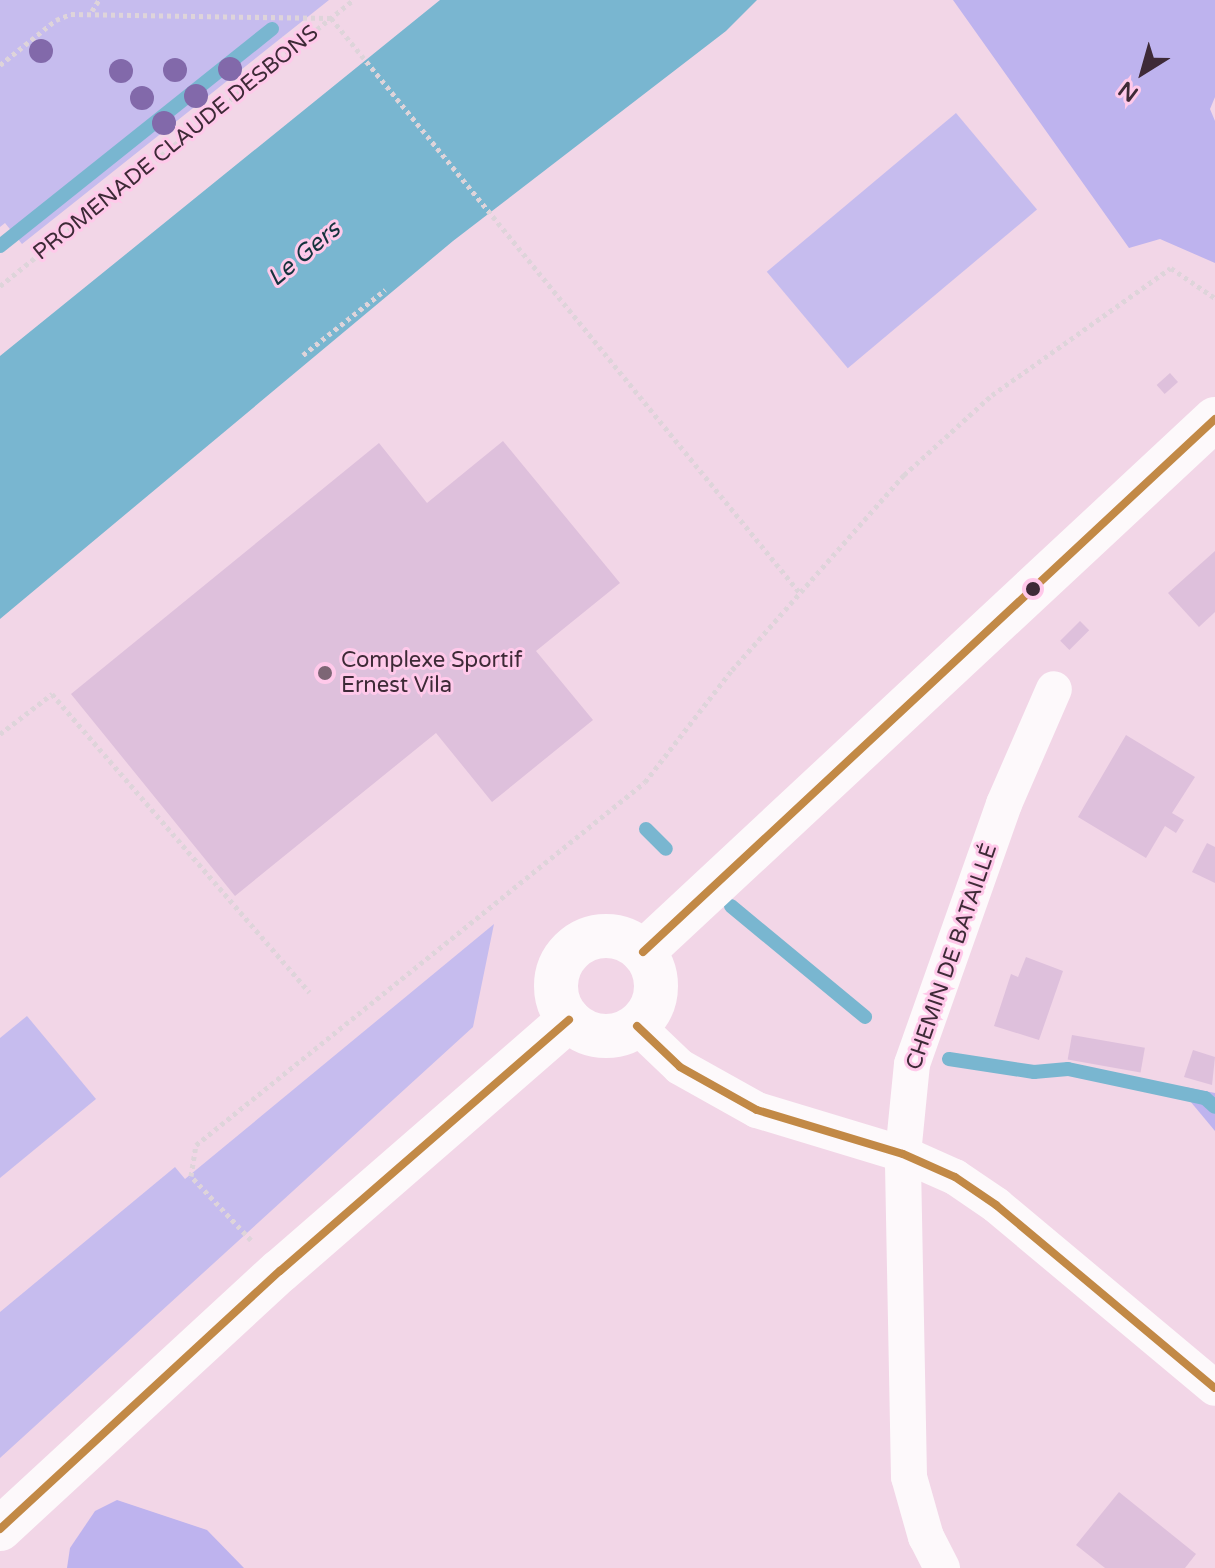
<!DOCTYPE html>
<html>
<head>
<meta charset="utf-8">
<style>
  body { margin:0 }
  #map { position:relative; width:1215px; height:1568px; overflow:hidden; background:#f2d6e7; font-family:"Varela Round",sans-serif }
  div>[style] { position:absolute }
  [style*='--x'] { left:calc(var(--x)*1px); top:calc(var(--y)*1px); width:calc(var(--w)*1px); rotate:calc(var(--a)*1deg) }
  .green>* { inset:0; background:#c6bcee; transform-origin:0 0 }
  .forest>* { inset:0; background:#beb3ee }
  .water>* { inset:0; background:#79b6d0 }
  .stream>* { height:14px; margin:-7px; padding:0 7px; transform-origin:7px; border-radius:7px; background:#79b6d0 }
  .building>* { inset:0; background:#dec0dc; transform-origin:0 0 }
  .path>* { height:5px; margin-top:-2.5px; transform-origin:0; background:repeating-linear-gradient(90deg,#ded4da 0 4px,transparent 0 8px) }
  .minor>* { height:36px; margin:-18px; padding:0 18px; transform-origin:18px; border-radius:18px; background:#fdf9fb }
  .tertiary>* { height:44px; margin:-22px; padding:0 22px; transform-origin:22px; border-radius:22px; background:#fdf9fb }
  .tertiary>.ring { margin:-22px; padding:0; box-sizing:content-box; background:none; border:44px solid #fdf9fb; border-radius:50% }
  .bus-1>* { height:8px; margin:-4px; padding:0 4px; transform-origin:4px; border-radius:4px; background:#c28946 }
  .trees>* { width:24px; height:24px; margin:-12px; border-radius:50%; background:#8269aa }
  .dots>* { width:22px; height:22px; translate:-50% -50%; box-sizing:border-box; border:4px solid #ffc9ea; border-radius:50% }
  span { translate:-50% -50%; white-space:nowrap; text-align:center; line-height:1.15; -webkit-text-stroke:6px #ffc9ea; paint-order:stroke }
  .street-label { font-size:22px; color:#3e2a37 }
  .poi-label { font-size:22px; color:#3e2a37 }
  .left { translate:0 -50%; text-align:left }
  .water-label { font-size:24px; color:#14323c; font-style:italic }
  .north { position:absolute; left:1103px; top:32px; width:80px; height:80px; -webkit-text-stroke:6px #ffc9ea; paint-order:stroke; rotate:217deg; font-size:22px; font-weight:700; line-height:32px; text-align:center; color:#3e2a37 }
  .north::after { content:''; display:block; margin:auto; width:28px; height:36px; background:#3e2a37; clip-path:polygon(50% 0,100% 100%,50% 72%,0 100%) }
</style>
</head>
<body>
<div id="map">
  <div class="green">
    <i style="clip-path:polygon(0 0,329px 0,22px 244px,5px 223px,0 227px)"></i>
    <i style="left:956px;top:113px;width:126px;height:247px;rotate:50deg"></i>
    <i style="clip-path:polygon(494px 924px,473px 1027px,0 1458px,0 1312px,175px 1167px,185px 1179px)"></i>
    <i style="clip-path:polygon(27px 1016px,96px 1099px,0 1178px,0 1038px)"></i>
  </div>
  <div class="forest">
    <i style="clip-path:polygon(953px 0,1215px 0,1215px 97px,1210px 109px,1215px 121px,1215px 263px,1160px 239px,1129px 248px)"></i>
    <i style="clip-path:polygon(1185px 1087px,1215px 1093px,1215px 1131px,1190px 1101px)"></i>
    <i style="clip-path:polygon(117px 1500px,207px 1530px,244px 1568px,67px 1568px,70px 1548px,95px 1511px)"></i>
  </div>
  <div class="water">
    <i style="clip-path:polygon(440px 0,757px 0,726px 31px,453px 241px,0 619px,0 356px)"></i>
  </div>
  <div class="stream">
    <i style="--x:0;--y:246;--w:348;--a:-38.6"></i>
    <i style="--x:646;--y:829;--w:28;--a:45"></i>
    <i style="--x:731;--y:906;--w:174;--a:39.6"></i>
    <i style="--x:949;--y:1059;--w:86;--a:8.7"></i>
    <i style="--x:1034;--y:1072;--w:34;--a:-5"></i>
    <i style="--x:1068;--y:1069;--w:140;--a:12"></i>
    <i style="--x:1205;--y:1098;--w:13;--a:42"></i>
  </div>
  <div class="building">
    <i style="left:1170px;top:373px;width:12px;height:18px;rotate:48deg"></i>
    <i style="clip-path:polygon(503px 441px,620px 583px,536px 651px,593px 720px,492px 802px,436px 733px,235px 896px,71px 694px,379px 443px,427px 503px)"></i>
    <i style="clip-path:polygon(1215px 551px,1215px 612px,1199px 627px,1168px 593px)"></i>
    <i style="left:1080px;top:621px;width:13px;height:28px;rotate:45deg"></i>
    <i style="clip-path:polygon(1126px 735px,1195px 777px,1172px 813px,1184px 820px,1176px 833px,1165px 826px,1146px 858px,1078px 817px)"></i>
    <i style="clip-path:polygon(1207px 843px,1215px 847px,1215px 883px,1192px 872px)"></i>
    <i style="clip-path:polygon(1026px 957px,1063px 971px,1039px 1040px,994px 1026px,1011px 974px,1018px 977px)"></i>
    <i style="left:1072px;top:1035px;width:74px;height:25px;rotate:10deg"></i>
    <i style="clip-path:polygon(1193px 1050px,1215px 1057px,1212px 1085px,1184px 1077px)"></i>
    <i style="clip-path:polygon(1119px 1492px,1196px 1554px,1185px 1568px,1105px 1568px,1076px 1545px)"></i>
  </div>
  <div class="path">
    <i style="--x:92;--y:11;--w:13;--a:-58"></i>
    <i style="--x:0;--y:65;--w:72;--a:-38.8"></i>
    <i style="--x:56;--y:20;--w:16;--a:-22"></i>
    <i style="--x:71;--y:14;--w:260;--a:0.9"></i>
    <i style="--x:331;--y:18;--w:742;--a:50.8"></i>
    <i style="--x:0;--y:286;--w:454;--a:-39"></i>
    <i style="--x:303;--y:355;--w:105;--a:-38.4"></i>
    <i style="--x:0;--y:734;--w:66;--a:-37.6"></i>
    <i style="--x:52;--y:694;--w:394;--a:49.2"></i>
    <i style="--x:251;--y:1240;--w:88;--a:-133.2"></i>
    <i style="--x:191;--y:1176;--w:31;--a:-81"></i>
    <i style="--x:196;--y:1145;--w:577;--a:-38.95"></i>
    <i style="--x:645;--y:782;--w:142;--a:-52.2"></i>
    <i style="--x:732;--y:670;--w:260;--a:-48.6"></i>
    <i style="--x:904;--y:475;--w:119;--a:-42.3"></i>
    <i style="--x:992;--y:395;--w:219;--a:-35.4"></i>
    <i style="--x:1171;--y:268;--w:53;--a:34.3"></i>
  </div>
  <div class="minor">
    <i style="--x:637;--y:1026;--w:59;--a:43.6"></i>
    <i style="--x:680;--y:1067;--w:88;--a:29.2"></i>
    <i style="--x:757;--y:1110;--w:152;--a:16.8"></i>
    <i style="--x:903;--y:1154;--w:57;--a:23.9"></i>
    <i style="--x:955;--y:1177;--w:50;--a:34.3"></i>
    <i style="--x:996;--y:1205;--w:285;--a:39.9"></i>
    <i style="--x:942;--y:1568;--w:35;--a:-117"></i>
    <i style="--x:926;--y:1537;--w:62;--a:-105.8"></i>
    <i style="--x:909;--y:1477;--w:323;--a:-91.1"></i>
    <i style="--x:903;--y:1154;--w:90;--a:-84.3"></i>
    <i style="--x:912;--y:1064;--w:276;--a:-70.5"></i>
    <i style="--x:1004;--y:804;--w:125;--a:-66.5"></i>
  </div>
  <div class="tertiary">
    <i class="ring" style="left:556px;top:936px;width:56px;height:56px"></i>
    <i style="--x:643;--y:952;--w:782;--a:-42.98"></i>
    <i style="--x:0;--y:1529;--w:381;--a:-42.7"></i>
    <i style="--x:280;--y:1271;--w:383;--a:-41"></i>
  </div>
  <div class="bus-1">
    <i style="--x:643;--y:952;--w:782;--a:-42.98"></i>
    <i style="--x:637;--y:1026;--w:59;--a:43.6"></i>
    <i style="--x:680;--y:1067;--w:88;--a:29.2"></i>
    <i style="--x:757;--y:1110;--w:152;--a:16.8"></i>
    <i style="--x:903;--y:1154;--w:57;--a:23.9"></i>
    <i style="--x:955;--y:1177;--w:50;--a:34.3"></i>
    <i style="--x:996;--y:1205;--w:285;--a:39.9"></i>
    <i style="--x:0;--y:1529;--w:381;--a:-42.7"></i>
    <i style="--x:280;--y:1271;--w:383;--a:-41"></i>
  </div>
  <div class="trees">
    <i style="left:41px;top:51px"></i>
    <i style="left:230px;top:69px"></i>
    <i style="left:175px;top:70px"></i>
    <i style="left:121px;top:71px"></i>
    <i style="left:196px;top:96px"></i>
    <i style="left:142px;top:98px"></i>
    <i style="left:164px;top:123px"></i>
  </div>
  <div class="dots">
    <i style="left:1033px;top:589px;background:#3e2a37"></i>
    <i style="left:325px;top:673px;background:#7d6675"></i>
  </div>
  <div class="street-label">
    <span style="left:176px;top:143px;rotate:-39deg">PROMENADE CLAUDE DESBONS</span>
    <span style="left:952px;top:957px;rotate:-71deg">CHEMIN DE BATAILLÉ</span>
  </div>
  <div class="poi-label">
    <span class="left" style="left:341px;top:673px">Complexe Sportif<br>Ernest Vila</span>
  </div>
  <div class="water-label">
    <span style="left:304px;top:254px;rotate:-40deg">Le Gers</span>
  </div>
  <div class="north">N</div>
</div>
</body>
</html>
